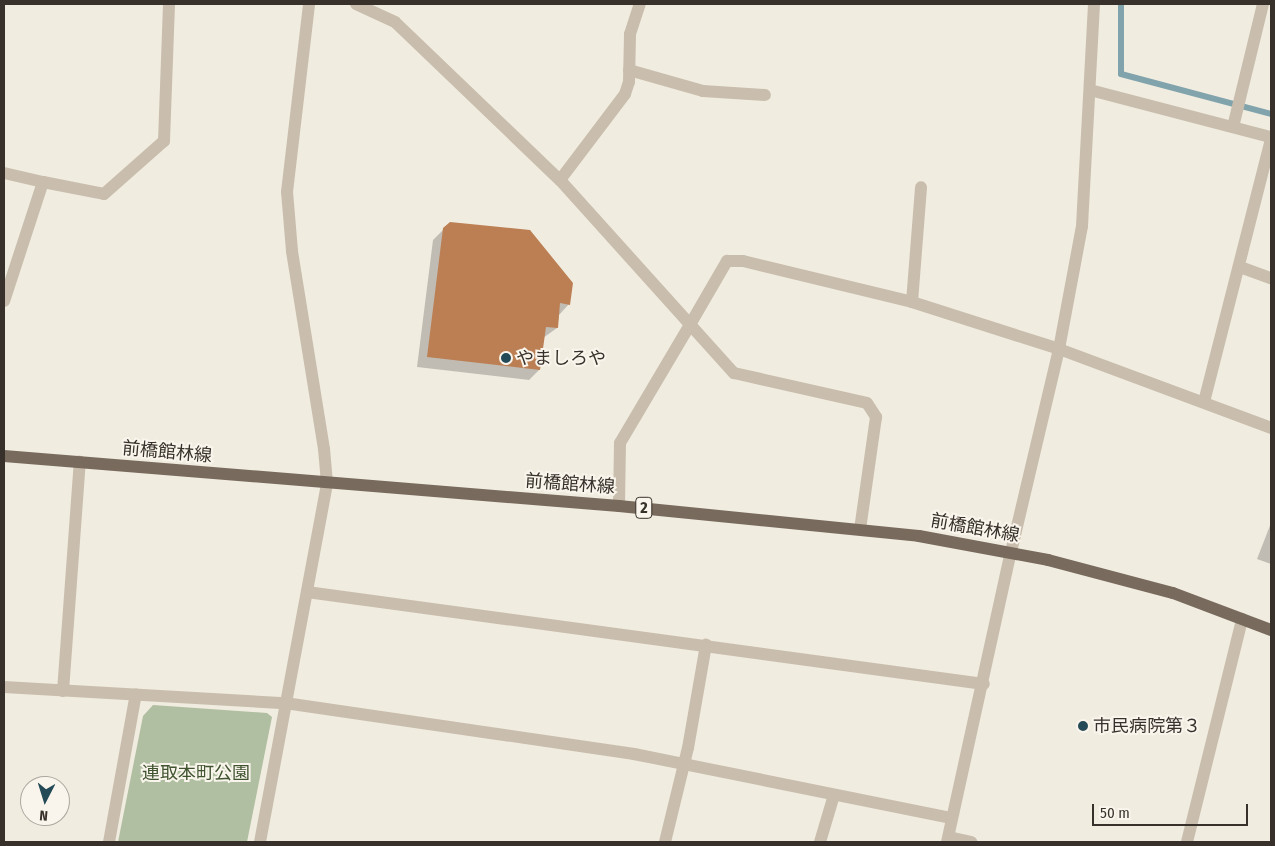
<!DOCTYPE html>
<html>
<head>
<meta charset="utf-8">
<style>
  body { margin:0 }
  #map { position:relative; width:1275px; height:846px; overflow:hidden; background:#f1ece0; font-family:"Fira Sans Condensed","Noto Sans JP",sans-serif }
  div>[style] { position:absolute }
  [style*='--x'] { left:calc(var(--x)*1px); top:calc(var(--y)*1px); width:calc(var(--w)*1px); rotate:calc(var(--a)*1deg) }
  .green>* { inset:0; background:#b0bfa1 }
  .shadow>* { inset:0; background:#0003 }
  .stream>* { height:6px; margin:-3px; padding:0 3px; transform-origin:3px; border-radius:3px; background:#81a3ac }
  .building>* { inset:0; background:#bc7f53 }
  .service>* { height:12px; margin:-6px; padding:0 6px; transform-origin:6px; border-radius:6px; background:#c9bead }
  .minor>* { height:12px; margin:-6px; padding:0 6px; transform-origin:6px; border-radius:6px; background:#c9bead }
  .tertiary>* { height:12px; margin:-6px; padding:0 6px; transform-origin:6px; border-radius:6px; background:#c9bead }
  .primary>* { height:12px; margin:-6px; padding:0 6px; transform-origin:6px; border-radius:6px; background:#786b5d }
  .dots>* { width:14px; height:14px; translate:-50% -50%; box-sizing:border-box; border:2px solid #f9f5ec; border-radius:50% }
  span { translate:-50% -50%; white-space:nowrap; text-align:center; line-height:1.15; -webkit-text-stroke:4px #f9f5ec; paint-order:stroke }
  .shield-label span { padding:1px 4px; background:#f9f5ec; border:1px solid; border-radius:4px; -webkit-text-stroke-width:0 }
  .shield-label { font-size:16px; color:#38312b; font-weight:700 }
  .poi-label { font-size:18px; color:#38312b }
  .left { translate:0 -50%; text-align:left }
  .street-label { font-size:18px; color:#38312b }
  .park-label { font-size:18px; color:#415430 }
  .frame { position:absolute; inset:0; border:5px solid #38312b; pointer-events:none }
  .north { position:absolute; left:20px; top:776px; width:50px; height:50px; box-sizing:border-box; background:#f9f5ec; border:1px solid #aca79f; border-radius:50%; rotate:185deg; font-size:14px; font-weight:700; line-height:20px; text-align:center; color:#38312b }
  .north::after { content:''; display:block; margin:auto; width:18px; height:22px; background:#234a56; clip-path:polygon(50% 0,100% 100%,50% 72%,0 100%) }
  .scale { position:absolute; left:1092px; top:804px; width:156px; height:22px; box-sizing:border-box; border:2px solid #38312b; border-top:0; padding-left:6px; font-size:15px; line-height:18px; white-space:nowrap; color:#38312b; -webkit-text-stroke:4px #f9f5ec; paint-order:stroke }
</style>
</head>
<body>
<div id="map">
  <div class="green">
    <i style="clip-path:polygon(153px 705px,267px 713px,272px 717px,247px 842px,118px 842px,143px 716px)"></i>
  </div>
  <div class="shadow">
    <i style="clip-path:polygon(444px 229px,569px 304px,559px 315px,557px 328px,543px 338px,539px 370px,529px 380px,417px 367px,433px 240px)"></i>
    <i style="clip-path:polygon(1271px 523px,1271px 564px,1257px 559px)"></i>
  </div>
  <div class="stream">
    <i style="--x:1121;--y:4;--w:70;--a:90"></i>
    <i style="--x:1121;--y:74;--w:155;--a:14.9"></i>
  </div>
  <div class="building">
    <i style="clip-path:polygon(450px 222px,530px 230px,573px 283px,570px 305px,560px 303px,558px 328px,546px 327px,540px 370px,427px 357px,443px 228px)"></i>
  </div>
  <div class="service">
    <i style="--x:629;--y:70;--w:77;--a:15.8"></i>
    <i style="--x:703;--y:91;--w:62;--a:3.7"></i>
    <i style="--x:560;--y:180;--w:108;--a:-52.9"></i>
    <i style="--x:625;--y:94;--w:13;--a:-72"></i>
    <i style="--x:629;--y:82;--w:48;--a:-88.8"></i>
    <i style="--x:630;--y:34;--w:32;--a:-72"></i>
    <i style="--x:912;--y:302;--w:115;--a:-85.5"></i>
    <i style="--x:619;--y:506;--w:63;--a:-89.1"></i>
    <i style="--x:620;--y:443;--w:139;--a:-59.4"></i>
    <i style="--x:109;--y:842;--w:150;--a:-79.7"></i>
  </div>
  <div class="minor">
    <i style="--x:356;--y:4;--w:43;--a:24.8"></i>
    <i style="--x:395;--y:22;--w:228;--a:43.8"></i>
    <i style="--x:560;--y:180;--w:260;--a:48"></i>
    <i style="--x:734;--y:373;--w:136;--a:12.7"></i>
    <i style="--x:867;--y:403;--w:17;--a:57"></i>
    <i style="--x:876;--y:417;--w:113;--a:98.1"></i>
    <i style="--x:1090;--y:90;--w:187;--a:14.6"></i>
    <i style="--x:1233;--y:127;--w:127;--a:-76.3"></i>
    <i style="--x:4;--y:173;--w:40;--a:13"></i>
    <i style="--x:43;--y:182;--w:125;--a:108.1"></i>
    <i style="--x:43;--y:182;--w:62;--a:11.1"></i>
    <i style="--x:104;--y:194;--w:80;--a:-41.5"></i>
    <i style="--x:164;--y:141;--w:137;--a:-87.9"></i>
    <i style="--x:1240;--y:267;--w:33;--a:20"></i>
    <i style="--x:691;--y:323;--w:72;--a:-59.9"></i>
    <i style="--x:727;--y:261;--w:16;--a:0"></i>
    <i style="--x:743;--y:261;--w:174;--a:13.6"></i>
    <i style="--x:912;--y:302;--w:154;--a:17.7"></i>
    <i style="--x:1059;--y:349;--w:226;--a:20.4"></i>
    <i style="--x:1204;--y:402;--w:271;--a:-75.7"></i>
    <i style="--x:307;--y:592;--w:683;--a:7.74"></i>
    <i style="--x:4;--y:687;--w:281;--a:3.3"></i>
    <i style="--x:285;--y:703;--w:353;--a:8.3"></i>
    <i style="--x:634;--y:754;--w:324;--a:11.4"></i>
    <i style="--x:63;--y:691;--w:230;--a:-85.8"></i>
    <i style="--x:949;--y:837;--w:23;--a:13"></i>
    <i style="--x:260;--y:842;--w:365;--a:-79.4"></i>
    <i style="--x:327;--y:483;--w:34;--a:-95"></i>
    <i style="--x:324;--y:449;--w:201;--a:-99.2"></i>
    <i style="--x:292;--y:251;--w:59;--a:-94.8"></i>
    <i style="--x:287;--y:192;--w:189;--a:-83.3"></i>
    <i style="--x:665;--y:842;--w:97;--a:-76.3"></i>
    <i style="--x:688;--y:748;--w:105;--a:-80.1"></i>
    <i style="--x:820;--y:842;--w:49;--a:-73.4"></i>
    <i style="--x:947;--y:842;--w:297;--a:-77.6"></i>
  </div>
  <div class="tertiary">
    <i style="--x:1011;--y:552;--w:209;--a:-76.7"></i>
    <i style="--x:1059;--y:349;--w:125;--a:-79.4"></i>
    <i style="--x:1082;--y:226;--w:222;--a:-86.9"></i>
    <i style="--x:1187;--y:842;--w:230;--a:-76.1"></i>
  </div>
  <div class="primary">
    <i style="--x:4;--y:456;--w:617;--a:4.65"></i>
    <i style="--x:619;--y:506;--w:301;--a:5.7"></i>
    <i style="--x:919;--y:536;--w:131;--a:10.5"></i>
    <i style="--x:1048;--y:560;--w:129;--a:14.8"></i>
    <i style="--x:1173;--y:593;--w:105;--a:20.7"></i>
  </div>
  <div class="dots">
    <i style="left:506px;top:358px;background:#234a56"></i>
    <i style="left:1083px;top:726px;background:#234a56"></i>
  </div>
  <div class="shield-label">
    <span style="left:644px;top:508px">2</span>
  </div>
  <div class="poi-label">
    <span class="left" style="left:516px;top:358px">やましろや</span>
    <span class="left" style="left:1093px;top:726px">市民病院第３</span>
  </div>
  <div class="street-label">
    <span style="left:167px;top:452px;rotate:5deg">前橋館林線</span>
    <span style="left:570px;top:484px;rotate:4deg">前橋館林線</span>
    <span style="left:975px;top:528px;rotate:10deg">前橋館林線</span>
  </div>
  <div class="park-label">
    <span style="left:196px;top:773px">連取本町公園</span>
  </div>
  <div class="frame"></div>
  <div class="north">N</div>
  <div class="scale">50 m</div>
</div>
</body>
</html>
